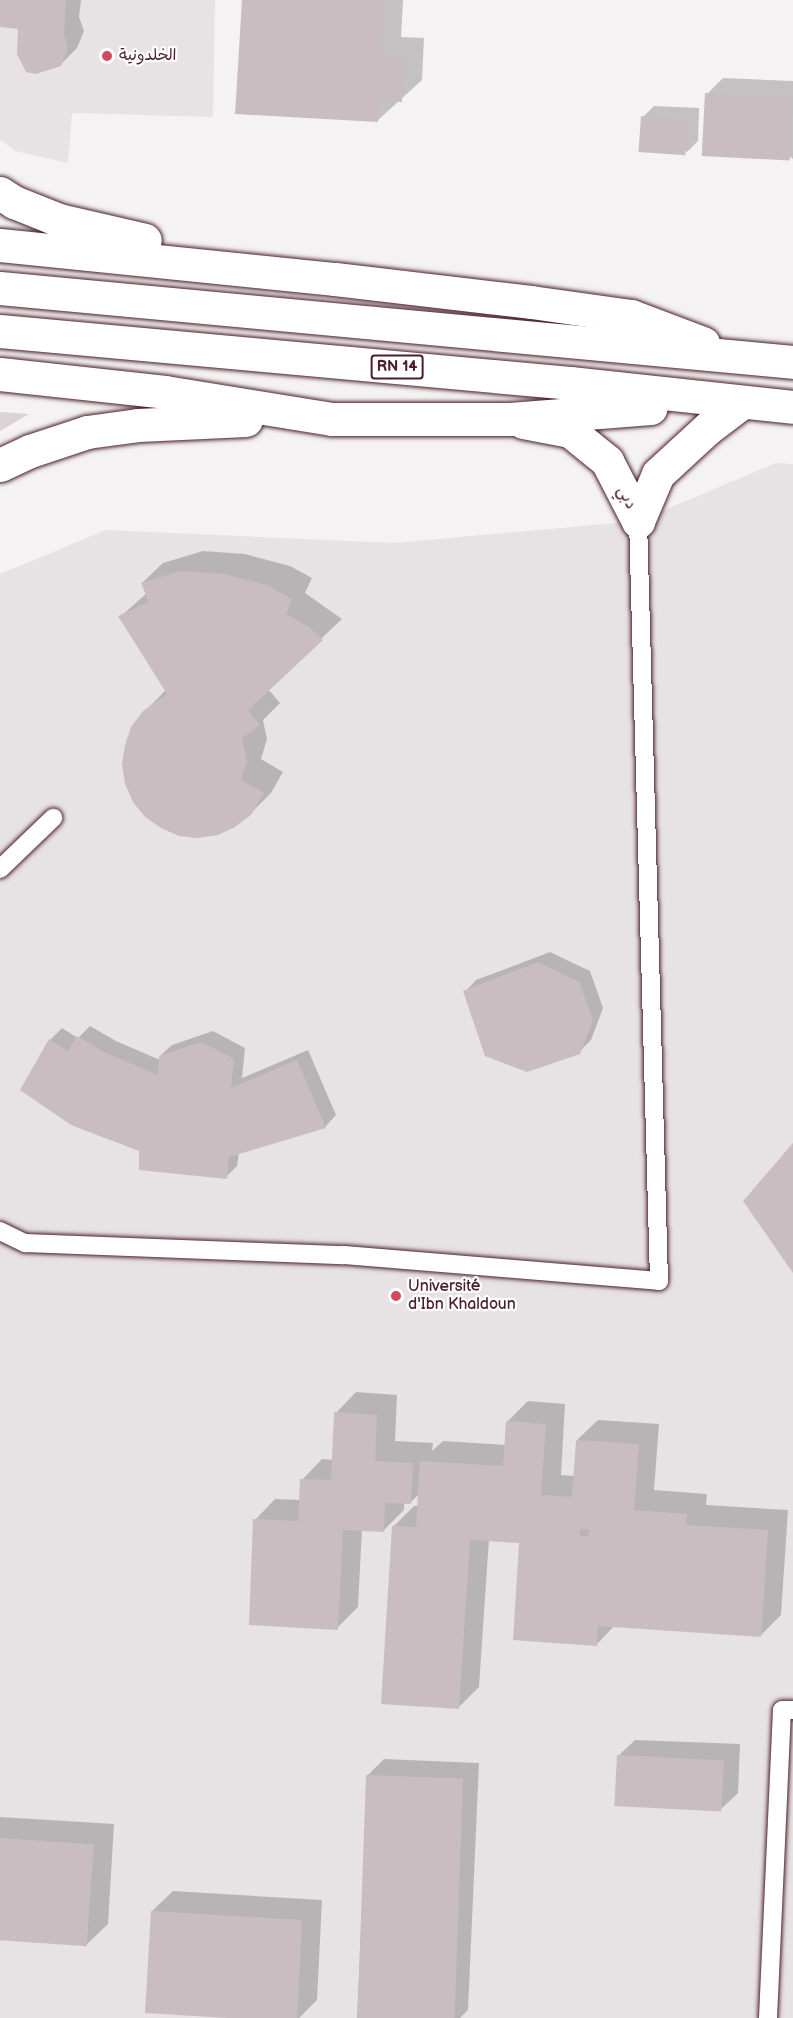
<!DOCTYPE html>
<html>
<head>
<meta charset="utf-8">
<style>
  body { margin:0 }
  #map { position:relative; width:793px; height:2018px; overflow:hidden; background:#f4f2f2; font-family:"Balsamiq Sans","Playpen Sans Arabic",sans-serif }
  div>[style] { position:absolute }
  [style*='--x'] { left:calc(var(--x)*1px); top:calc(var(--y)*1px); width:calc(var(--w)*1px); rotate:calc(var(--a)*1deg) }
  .built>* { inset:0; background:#e7e2e3 }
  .green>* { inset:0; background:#dbd2d5 }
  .shadow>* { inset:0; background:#0003 }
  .building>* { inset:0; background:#cabdc1; transform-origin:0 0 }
  .roads { filter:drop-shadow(0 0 2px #4a1f2b) drop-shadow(0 0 2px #4a1f2b) }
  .lane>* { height:18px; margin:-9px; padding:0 9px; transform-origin:9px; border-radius:9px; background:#fff }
  .street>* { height:33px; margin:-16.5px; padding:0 16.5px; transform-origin:16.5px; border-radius:16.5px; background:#fff }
  .highway>* { height:33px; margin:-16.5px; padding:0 16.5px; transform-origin:16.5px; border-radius:16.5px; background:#fff }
  .dots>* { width:16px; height:16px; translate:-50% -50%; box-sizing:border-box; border:3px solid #fff; border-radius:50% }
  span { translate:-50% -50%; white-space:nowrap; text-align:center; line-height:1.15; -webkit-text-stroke:4.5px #fff; paint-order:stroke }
  .shield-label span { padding:2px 4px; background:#fff; border:2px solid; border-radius:4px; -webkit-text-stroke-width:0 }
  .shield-label { font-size:15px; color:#4a1f2b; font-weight:700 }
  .poi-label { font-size:16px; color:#4a1f2b }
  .left { translate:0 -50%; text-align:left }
  .street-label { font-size:16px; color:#4a1f2b }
</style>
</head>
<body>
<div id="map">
  <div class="built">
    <i style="clip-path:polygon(0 0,215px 0,213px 117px,72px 113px,68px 163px,16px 151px,0 140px)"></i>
    <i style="clip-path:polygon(776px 463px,793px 464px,793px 2018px,0 2018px,0 574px,106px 530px,395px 543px,638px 521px)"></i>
  </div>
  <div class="green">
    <i style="clip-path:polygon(0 412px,29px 414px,0 431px)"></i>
  </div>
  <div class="shadow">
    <i style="clip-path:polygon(0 0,81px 0,79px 17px,84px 31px,77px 48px,60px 65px,36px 72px,20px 28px,0 25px)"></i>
    <i style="clip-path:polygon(244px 0,403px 0,401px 37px,424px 38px,422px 80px,377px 121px)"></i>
    <i style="clip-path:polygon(723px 78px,793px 81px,793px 159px,707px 94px)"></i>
    <i style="clip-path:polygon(654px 106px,699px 108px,698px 141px,687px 152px,643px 117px)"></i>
    <i style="clip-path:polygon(203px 551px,245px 554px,290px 566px,312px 578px,305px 593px,342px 619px,268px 689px,280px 703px,263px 720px,267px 739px,261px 759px,283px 772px,271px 793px,250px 814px,144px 712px,166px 690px,120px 617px,147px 593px,142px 583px,163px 563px)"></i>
    <i style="clip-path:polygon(550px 952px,590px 971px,603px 1008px,591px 1040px,579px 1052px,465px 992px,476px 980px)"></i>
    <i style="clip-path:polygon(90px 1026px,116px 1041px,160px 1060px,160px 1056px,172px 1045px,213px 1031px,245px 1048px,242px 1078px,308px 1050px,336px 1115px,325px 1127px,239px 1152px,237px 1166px,226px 1177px,140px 1150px,22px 1089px,51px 1039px,62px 1028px,78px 1038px)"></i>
    <i style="clip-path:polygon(356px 1392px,397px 1395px,395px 1441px,433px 1443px,432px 1451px,443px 1441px,506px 1445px,507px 1422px,528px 1401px,565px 1404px,561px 1475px,575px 1476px,577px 1440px,598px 1420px,659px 1424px,654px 1490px,707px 1494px,706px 1505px,788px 1510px,781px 1615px,761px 1635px,615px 1625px,597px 1644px,521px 1542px,489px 1539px,479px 1687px,459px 1707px,394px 1526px,414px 1506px,419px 1506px,420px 1493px,410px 1503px,404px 1502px,404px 1510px,383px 1531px,362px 1529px,358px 1607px,337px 1628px,255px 1520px,275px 1499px,301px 1500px,302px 1480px,322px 1459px,334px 1460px,336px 1413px)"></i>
    <i style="clip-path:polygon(635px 1740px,740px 1744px,738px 1793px,721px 1809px,618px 1756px)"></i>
    <i style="clip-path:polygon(384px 1759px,479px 1763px,468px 2010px,460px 2018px,357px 2018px,368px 1775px)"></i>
    <i style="clip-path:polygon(0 1817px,114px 1824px,108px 1924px,87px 1944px,0 1939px)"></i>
    <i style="clip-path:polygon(173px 1891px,322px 1900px,317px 2000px,299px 2018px,251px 2018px,152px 1911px)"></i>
  </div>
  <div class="building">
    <i style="clip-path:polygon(0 0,66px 0,64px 35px,68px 48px,61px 66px,36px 74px,26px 72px,17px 54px,18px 29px,0 27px)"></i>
    <i style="clip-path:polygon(242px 0,384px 0,381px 57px,404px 58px,402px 102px,379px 101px,378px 122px,235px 114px)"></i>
    <i style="left:705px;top:93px;width:88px;height:63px;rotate:3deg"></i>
    <i style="left:641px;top:116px;width:47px;height:36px;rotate:4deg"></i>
    <i style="clip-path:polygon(181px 571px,224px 574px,269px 586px,292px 599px,286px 614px,309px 627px,323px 640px,248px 710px,260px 725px,242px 738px,247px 761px,241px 780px,264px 793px,251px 815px,235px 827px,218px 835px,198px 838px,179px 836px,161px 828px,145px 817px,133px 802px,125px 784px,122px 764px,125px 745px,131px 727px,143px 711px,167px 694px,118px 616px,149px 602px,141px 583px)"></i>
    <i style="clip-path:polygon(538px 962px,579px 982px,593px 1020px,580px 1054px,527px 1072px,485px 1056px,463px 991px)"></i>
    <i style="clip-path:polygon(77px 1036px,104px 1052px,158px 1075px,159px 1056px,201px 1042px,234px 1059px,231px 1088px,297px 1060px,326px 1128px,229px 1157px,227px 1179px,139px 1170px,139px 1151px,71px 1125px,20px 1090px,49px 1039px,68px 1051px)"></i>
    <i style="clip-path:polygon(793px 1143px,793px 1273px,743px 1201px)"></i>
    <i style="clip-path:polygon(334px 1412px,377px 1415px,375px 1461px,413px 1463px,411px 1504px,385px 1503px,384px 1532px,343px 1530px,338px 1630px,249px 1625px,253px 1519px,298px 1521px,300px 1479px,331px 1480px)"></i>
    <i style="clip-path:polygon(evenodd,506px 1421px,546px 1424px,541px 1495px,572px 1497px,576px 1440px,639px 1444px,634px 1510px,687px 1514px,686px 1525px,768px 1530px,761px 1637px,598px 1626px,597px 1646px,513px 1640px,519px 1543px,470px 1540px,459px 1709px,381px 1704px,392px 1526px,416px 1527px,420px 1461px,503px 1466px,506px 1421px,580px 1529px,589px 1529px,588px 1537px,580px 1536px,580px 1529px)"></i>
    <i style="left:617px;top:1755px;width:107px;height:51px;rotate:3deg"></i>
    <i style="left:366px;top:1775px;width:97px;height:243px;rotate:2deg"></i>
    <i style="left:0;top:1838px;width:94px;height:102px;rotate:4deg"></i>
    <i style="clip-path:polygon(151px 1911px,302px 1920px,297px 2018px,227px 2018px,145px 2013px)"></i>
  </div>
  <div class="roads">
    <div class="lane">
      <i style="--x:0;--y:869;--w:74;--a:-43.9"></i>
      <i style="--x:0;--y:1231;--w:28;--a:26"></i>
      <i style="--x:25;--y:1243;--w:319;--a:2.2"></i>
      <i style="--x:344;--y:1255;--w:316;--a:4.7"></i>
      <i style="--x:659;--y:1281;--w:760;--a:-91.58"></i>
      <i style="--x:768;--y:2018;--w:308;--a:-87.4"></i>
      <i style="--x:782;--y:1710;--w:11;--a:0"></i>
    </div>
    <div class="street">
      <i style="--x:523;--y:422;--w:48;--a:10.8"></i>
      <i style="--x:570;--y:431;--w:48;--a:39"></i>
      <i style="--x:607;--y:461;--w:68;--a:62.7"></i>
      <i style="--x:638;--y:521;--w:51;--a:-66.9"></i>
      <i style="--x:658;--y:474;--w:68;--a:-42.6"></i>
      <i style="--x:708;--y:428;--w:41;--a:-37.1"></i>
    </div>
    <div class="highway">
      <i style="--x:0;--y:193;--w:17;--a:33"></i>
      <i style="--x:14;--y:202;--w:48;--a:21.8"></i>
      <i style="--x:59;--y:220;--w:88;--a:13.1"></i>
      <i style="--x:0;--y:245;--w:337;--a:5.8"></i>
      <i style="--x:335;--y:279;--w:197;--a:6.7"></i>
      <i style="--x:531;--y:302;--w:101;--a:8"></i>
      <i style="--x:631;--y:316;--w:77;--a:20.6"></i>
      <i style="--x:0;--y:288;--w:796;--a:5.33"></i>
      <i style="--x:0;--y:331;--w:572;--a:5.21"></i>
      <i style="--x:570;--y:383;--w:224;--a:6.1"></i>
      <i style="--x:0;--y:374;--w:166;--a:6.2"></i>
      <i style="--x:165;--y:392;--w:169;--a:9.2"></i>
      <i style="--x:332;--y:419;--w:178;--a:0"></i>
      <i style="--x:510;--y:419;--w:141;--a:-4.5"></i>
      <i style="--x:0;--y:465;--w:33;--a:-25"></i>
      <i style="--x:30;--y:451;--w:60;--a:-18.4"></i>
      <i style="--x:87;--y:432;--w:51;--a:-7.8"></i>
      <i style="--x:138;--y:425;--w:108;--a:-2.7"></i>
    </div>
  </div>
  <div class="dots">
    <i style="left:107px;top:56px;background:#d1495b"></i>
    <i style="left:396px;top:1296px;background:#d1495b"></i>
  </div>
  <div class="shield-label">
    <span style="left:397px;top:367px">RN 14</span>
  </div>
  <div class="poi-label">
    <span class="left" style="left:119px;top:56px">الخلدونية</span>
    <span class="left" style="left:408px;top:1296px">Université<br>d'Ibn Khaldoun</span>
  </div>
  <div class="street-label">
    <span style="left:626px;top:498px;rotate:62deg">دبي</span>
  </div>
</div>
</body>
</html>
